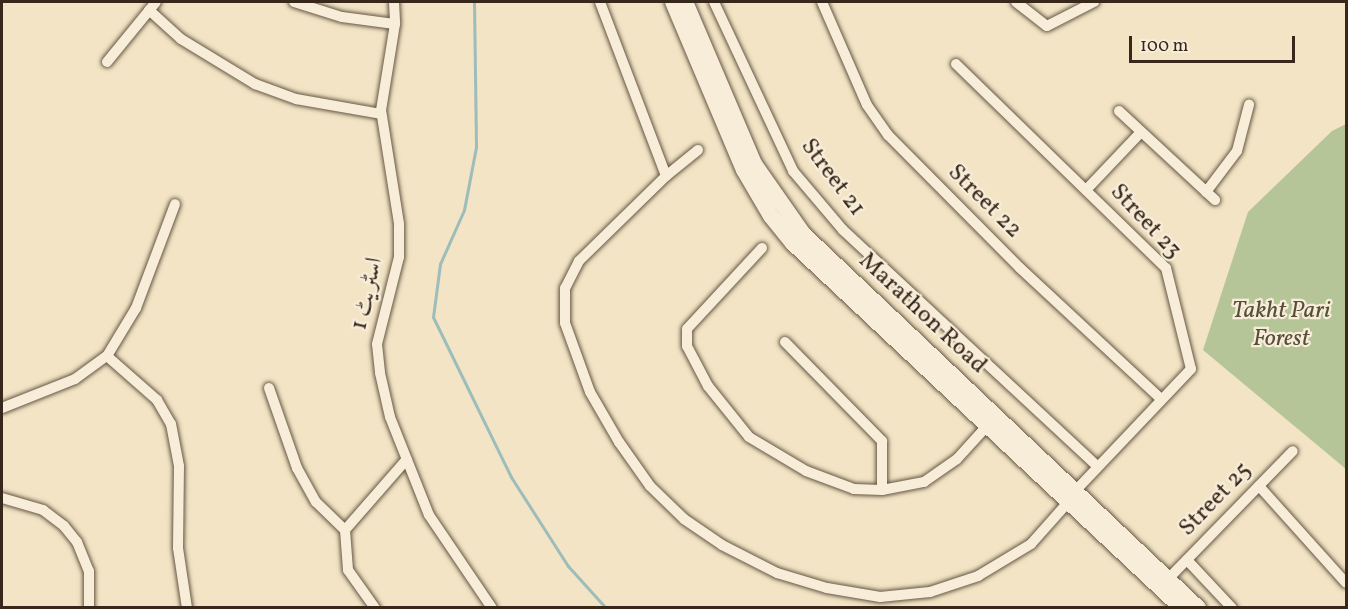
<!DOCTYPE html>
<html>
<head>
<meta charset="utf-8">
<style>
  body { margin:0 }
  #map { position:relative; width:1348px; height:609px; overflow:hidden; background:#f2e4c4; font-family:Vollkorn,Amiri,serif }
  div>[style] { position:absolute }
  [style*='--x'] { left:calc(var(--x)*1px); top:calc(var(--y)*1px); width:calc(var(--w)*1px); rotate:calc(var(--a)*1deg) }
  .green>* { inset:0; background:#b6c598 }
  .stream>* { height:3px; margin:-1.5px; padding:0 1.5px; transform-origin:1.5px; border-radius:1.5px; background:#9dbdbb }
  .roads { filter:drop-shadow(0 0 2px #665745) drop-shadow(0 0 2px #665745) }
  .minor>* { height:10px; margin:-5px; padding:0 5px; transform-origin:5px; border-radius:5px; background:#f7edd9 }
  .secondary>* { height:16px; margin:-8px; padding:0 8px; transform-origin:8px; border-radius:8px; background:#f7edd9 }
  span { translate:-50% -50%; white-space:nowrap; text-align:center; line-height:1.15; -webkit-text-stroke:4.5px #f7edd9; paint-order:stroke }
  .street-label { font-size:24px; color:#38281b }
  .park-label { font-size:24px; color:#584f3a; font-style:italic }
  .frame { position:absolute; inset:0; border:3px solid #38281b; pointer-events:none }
  .scale { position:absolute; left:1129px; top:36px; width:166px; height:27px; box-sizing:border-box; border:3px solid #38281b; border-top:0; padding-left:8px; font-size:18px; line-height:21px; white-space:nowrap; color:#38281b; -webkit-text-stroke:4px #f7edd9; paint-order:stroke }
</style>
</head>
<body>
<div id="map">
  <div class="green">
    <i style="clip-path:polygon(1346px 124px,1346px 469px,1203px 350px,1248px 212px,1332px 131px)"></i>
  </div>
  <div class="stream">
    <i style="--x:474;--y:2;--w:145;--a:89.2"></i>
    <i style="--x:476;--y:147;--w:64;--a:100.8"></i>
    <i style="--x:464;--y:210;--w:59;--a:114"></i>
    <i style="--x:440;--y:264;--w:53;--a:97.5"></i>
    <i style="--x:433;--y:317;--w:178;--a:64"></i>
    <i style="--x:511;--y:477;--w:106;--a:57.4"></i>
    <i style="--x:568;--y:566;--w:57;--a:47.9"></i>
  </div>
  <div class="roads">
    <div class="minor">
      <i style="--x:294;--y:2;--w:50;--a:17.4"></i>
      <i style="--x:342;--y:17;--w:53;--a:7.5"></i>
      <i style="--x:394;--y:2;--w:22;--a:87"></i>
      <i style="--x:395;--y:24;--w:87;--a:99.2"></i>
      <i style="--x:381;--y:110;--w:115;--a:81"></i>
      <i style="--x:399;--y:224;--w:33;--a:90"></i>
      <i style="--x:399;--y:257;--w:90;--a:104.2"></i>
      <i style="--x:377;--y:344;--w:29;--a:84"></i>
      <i style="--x:380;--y:373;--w:45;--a:77.2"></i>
      <i style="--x:390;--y:417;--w:105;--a:68.3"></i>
      <i style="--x:429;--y:515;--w:112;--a:55.9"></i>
      <i style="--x:600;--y:2;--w:186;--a:69.2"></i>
      <i style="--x:714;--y:2;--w:187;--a:64.9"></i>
      <i style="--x:793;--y:171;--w:77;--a:49.7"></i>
      <i style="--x:843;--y:230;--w:347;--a:42.9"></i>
      <i style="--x:822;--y:2;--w:112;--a:66.4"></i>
      <i style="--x:867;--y:105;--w:37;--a:55"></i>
      <i style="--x:888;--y:135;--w:187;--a:45.2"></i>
      <i style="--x:1020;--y:268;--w:192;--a:42.9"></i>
      <i style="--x:1016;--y:2;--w:39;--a:38"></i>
      <i style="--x:1047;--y:26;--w:53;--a:-27.1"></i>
      <i style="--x:149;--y:10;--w:43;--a:42.2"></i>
      <i style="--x:181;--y:39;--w:87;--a:31.3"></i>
      <i style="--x:255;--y:84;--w:44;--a:20.1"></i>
      <i style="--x:296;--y:99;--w:86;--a:10"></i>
      <i style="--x:107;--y:62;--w:77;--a:-50.8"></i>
      <i style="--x:956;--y:64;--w:293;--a:44.2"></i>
      <i style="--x:1166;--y:268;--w:104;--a:76.1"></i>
      <i style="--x:1191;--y:369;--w:166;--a:133.5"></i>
      <i style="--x:1119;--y:111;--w:131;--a:42.8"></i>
      <i style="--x:698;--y:150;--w:41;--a:140.9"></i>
      <i style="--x:666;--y:176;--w:122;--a:135.7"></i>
      <i style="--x:579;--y:261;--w:30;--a:117"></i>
      <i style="--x:565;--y:288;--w:35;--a:90"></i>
      <i style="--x:565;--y:323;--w:73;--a:70.1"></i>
      <i style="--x:590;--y:392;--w:58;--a:59.9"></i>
      <i style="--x:619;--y:442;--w:54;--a:54.8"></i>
      <i style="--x:650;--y:486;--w:47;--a:44.1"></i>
      <i style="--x:684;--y:519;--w:46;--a:34.4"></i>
      <i style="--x:722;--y:545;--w:62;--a:27"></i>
      <i style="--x:777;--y:573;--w:52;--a:16.7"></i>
      <i style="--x:827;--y:588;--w:54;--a:9.6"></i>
      <i style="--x:880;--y:597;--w:50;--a:-5.7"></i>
      <i style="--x:930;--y:592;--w:51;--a:-18.4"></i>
      <i style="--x:978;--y:576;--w:62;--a:-31.1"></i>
      <i style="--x:1031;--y:544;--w:59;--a:-48.4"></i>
      <i style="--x:1086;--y:190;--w:80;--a:-46.5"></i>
      <i style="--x:1206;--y:192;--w:51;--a:-52.9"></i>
      <i style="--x:1237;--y:151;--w:48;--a:-75.4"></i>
      <i style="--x:762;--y:248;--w:110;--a:132.8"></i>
      <i style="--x:687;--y:329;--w:17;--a:90"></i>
      <i style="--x:687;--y:346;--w:45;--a:62.3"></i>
      <i style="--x:708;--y:386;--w:65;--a:51.2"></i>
      <i style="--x:749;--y:437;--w:66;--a:30.8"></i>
      <i style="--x:806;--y:471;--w:51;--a:20.6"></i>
      <i style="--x:854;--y:489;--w:28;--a:2"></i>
      <i style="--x:882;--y:490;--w:43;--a:-10.8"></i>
      <i style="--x:924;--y:482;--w:40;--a:-34.9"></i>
      <i style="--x:957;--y:459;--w:45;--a:-47.7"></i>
      <i style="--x:785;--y:342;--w:139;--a:45.6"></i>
      <i style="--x:882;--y:441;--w:49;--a:90"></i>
      <i style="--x:107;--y:356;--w:67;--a:41.3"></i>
      <i style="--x:157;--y:400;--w:28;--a:60"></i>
      <i style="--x:171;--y:424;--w:43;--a:79.2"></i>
      <i style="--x:179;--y:466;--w:82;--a:90.7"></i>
      <i style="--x:178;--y:548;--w:61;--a:81.5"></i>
      <i style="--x:269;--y:388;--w:85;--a:70.7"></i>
      <i style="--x:297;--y:468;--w:39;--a:61"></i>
      <i style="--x:316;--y:502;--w:40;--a:44"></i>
      <i style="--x:345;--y:530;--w:40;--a:85.7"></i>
      <i style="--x:348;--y:570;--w:47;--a:54.6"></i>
      <i style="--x:2;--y:408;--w:79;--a:-21.7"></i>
      <i style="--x:75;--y:379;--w:39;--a:-36"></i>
      <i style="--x:107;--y:356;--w:56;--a:-58.9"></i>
      <i style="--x:136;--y:308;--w:111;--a:-69.4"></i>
      <i style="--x:1259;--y:486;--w:130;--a:48.1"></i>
      <i style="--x:2;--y:498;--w:43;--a:16.3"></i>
      <i style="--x:43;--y:510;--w:26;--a:37"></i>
      <i style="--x:64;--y:526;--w:21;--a:51"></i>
      <i style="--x:77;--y:542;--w:31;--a:68"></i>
      <i style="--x:89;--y:571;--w:37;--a:90"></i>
      <i style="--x:345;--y:530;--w:94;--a:-48.9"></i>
      <i style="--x:1187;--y:560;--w:66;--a:46.8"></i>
      <i style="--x:1169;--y:578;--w:177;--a:-45.7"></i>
    </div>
    <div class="secondary">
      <i style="--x:673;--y:2;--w:182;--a:67.1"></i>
      <i style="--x:744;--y:170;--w:53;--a:59.6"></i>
      <i style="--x:771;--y:216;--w:35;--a:51"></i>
      <i style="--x:793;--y:243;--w:533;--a:43.18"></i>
      <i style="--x:685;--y:2;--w:176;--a:66.9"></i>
      <i style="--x:754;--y:164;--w:85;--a:55"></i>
      <i style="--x:803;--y:234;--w:544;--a:43.44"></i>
    </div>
  </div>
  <div class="street-label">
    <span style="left:832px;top:178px;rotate:53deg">Street 21</span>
    <span style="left:984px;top:202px;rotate:45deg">Street 22</span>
    <span style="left:1145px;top:222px;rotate:47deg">Street 23</span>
    <span style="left:368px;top:294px;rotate:-77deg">اسٹریٹ 1</span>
    <span style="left:922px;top:314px;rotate:43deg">Marathon Road</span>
    <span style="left:1216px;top:500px;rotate:-46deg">Street 25</span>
  </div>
  <div class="park-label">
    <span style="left:1281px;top:326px">Takht Pari<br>Forest</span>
  </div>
  <div class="frame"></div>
  <div class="scale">100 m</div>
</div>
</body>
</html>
